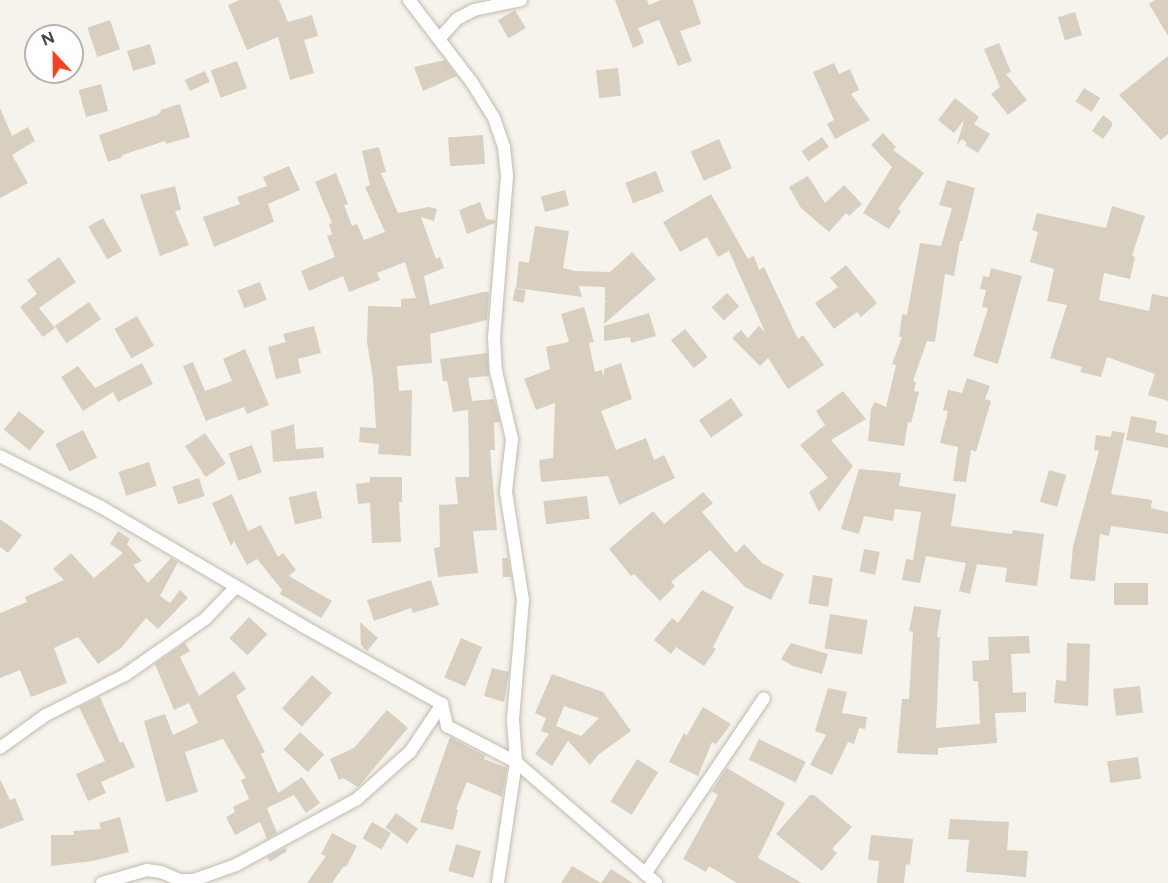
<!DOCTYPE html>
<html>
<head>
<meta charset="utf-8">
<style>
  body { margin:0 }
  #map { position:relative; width:1168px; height:883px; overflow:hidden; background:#f6f3ec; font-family:Figtree,sans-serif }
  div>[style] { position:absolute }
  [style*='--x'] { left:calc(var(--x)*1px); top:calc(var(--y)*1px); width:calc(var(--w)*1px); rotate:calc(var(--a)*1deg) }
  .building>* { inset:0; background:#d8cfc1; transform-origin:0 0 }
  .roads { filter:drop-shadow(0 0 2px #c2bbae) drop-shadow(0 0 2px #c2bbae) }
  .street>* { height:12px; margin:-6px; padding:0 6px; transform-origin:6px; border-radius:6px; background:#fff }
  span { translate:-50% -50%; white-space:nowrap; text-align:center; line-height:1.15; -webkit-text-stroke:5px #fff; paint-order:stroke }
  .north { position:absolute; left:24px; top:24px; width:60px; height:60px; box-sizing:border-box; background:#fff; border:2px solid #b7b4b0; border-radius:50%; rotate:338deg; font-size:16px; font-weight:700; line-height:24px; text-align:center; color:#4b4439 }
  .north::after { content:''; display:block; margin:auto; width:21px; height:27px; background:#fc3f1d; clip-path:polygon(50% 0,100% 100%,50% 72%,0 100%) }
</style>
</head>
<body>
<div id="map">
  <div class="building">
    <i style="clip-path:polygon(239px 0,279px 0,288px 22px,312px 15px,318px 36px,304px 40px,314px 73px,290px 80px,278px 37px,247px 50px,228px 5px)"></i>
    <i style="clip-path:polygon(615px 0,647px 0,649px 5px,661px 0,693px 0,701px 24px,680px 31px,692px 61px,678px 66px,659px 20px,638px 28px,644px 43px,633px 48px)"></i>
    <i style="clip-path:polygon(1155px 0,1168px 0,1168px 36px,1149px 4px)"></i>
    <i style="left:515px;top:10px;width:21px;height:20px;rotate:59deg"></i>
    <i style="left:1075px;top:12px;width:24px;height:18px;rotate:73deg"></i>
    <i style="left:110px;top:20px;width:31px;height:24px;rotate:71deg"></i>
    <i style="clip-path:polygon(999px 43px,1011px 72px,1006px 74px,1027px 100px,1008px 115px,991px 94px,1000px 87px,984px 49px)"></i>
    <i style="left:150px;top:44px;width:21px;height:24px;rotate:73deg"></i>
    <i style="clip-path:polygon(1168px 56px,1168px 134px,1161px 140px,1119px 95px)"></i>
    <i style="clip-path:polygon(445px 60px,457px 76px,423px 91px,414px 67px)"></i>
    <i style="left:237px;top:61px;width:29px;height:28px;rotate:70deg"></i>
    <i style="clip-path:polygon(834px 63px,839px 74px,850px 69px,859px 90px,851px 94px,870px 120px,835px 139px,827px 124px,834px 120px,813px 72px)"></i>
    <i style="left:618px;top:68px;width:28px;height:22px;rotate:84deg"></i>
    <i style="left:205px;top:71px;width:12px;height:22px;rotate:66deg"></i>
    <i style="left:101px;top:84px;width:28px;height:23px;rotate:75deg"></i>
    <i style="left:1084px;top:88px;width:19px;height:16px;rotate:32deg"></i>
    <i style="clip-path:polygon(955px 98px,979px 117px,974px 124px,990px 134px,978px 153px,965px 145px,967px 143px,962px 139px,957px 145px,964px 120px,954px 133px,938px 120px)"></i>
    <i style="clip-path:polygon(180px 104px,190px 137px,166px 144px,165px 141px,122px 155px,122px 157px,108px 162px,99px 135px,157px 115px,161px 112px,160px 110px)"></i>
    <i style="clip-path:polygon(0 108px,12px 136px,28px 127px,35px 141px,12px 155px,28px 183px,0 198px)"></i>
    <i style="clip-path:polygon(1103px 115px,1112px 122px,1112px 126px,1103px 139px,1092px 131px)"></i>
    <i style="clip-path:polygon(883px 133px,896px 147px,893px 150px,924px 173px,898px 209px,901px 211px,889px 229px,863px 213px,892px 167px,871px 145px)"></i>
    <i style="left:483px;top:135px;width:29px;height:35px;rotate:86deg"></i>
    <i style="left:822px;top:137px;width:12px;height:25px;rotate:55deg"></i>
    <i style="left:719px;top:139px;width:32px;height:31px;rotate:66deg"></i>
    <i style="clip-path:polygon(379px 147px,386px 172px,381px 173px,398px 213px,429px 207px,437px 209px,434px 221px,421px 217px,436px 259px,440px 257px,444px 268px,424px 276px,430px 305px,483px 292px,488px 292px,489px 295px,487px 320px,430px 334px,432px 363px,397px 366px,399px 391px,412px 390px,411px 456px,378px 454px,379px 444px,359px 442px,360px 427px,376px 428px,373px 379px,367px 342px,368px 306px,401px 307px,401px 299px,416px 298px,405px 262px,377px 273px,380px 280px,349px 292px,343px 276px,309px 291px,301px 271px,335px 257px,327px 236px,332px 234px,329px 224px,332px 223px,315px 182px,336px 173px,348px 204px,344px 205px,352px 226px,357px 224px,364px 240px,385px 232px,365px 187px,370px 185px,362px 151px)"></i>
    <i style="clip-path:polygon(289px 166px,300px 190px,268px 204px,274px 222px,214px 247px,203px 217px,240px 204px,237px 197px,267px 186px,263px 177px)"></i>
    <i style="left:656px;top:171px;width:22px;height:33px;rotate:69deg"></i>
    <i style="clip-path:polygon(808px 176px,825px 203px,844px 185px,862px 204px,849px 216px,846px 213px,829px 232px,801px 208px,789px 187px)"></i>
    <i style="clip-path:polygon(947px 180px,975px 188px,962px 241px,960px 241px,954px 276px,945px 274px,935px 342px,927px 341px,913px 381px,916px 382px,914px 391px,919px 392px,911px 423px,908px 422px,904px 446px,868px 441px,871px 409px,875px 402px,886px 407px,896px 365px,892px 364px,902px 337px,899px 337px,902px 314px,907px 315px,920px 243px,941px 246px,952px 208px,939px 205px)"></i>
    <i style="clip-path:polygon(175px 186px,181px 210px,175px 211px,189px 245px,160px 256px,140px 195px)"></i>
    <i style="left:565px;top:190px;width:16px;height:25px;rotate:75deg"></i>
    <i style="clip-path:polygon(711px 194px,748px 259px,754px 256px,759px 270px,764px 267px,798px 339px,803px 335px,824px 365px,788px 389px,768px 358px,760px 366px,732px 338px,741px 330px,748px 338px,759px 326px,765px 332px,729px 251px,718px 257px,707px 237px,680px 252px,663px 222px)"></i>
    <i style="clip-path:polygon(480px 202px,486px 219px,495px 220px,495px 223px,467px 234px,459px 210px)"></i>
    <i style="clip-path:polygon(1112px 206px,1145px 216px,1132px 256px,1135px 257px,1130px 279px,1104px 273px,1099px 300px,1149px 311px,1152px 294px,1168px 297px,1168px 401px,1148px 395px,1155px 374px,1107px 357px,1101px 377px,1080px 372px,1082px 367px,1050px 358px,1067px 305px,1047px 301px,1054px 269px,1030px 262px,1038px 232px,1032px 230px,1037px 213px,1106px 228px)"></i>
    <i style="left:103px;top:218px;width:38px;height:17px;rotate:60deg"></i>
    <i style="clip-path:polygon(535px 226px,569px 231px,563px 268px,575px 271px,610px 272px,632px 252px,656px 279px,604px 324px,605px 302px,608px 301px,605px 301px,605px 287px,579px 286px,582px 297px,516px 288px,519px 261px,529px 263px)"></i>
    <i style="clip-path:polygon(59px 257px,76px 282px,39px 308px,55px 328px,43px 337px,20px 307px,37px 294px,27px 280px)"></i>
    <i style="clip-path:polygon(846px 265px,877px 303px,861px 317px,857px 312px,834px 329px,815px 303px,838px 287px,830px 278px)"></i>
    <i style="clip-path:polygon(991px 268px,1022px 276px,998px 364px,973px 356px,988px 308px,982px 307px,986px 290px,980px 289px,983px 276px,989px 277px)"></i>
    <i style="left:260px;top:282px;width:19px;height:24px;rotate:69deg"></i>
    <i style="left:515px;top:288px;width:11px;height:13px;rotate:10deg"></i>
    <i style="left:727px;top:293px;width:18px;height:21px;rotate:47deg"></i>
    <i style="left:89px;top:302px;width:21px;height:42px;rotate:55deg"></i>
    <i style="clip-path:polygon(584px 307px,594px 342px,589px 343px,595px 372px,601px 370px,604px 376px,604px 369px,621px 363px,632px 399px,601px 411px,616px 450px,646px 438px,654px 460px,664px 455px,675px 478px,619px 505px,608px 476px,541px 482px,539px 460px,553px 458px,555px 403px,536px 410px,524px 379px,550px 369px,546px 347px,569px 342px,561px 314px)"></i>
    <i style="clip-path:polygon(649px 313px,656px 336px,631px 343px,630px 337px,604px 341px,604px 326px)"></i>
    <i style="left:137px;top:316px;width:34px;height:26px;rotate:60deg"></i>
    <i style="clip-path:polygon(314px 326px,321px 353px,298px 359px,301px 373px,276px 379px,268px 347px,286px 342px,283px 334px)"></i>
    <i style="left:685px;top:329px;width:36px;height:18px;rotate:51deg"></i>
    <i style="clip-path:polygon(245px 349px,269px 405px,247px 414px,244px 407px,206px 421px,183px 366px,193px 362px,205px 391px,232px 381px,223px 359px)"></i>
    <i style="clip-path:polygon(487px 353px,489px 376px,468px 378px,472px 401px,494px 399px,500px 422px,494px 423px,495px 450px,490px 450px,497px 530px,473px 531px,478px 573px,438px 577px,434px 548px,440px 547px,439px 505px,458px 504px,455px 477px,469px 477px,469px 460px,468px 410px,453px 412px,447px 381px,443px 381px,440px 359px)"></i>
    <i style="clip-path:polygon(142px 363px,153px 384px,118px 402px,113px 392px,83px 411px,61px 377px,78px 366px,95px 388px)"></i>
    <i style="clip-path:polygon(967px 378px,990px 386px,985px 399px,991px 401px,976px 452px,971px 450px,966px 482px,953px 481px,958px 447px,940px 443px,948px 411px,943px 410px,948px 390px,962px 393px)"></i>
    <i style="clip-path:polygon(843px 391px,866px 419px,831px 440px,853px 466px,819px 512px,809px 492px,828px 478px,800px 445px,825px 425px,816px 411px)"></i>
    <i style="left:731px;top:398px;width:21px;height:39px;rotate:55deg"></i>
    <i style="left:19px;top:411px;width:33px;height:24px;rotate:39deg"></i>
    <i style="clip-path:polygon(1131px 416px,1157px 421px,1155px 432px,1168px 435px,1168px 448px,1126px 440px)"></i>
    <i style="clip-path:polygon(294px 424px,296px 449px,323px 447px,324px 458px,273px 462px,271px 431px)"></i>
    <i style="left:83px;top:430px;width:31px;height:31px;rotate:63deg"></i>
    <i style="clip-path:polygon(1112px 431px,1125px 433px,1111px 494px,1152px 500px,1151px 508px,1168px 512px,1168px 534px,1111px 526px,1109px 536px,1100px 534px,1095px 581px,1070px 579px,1073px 546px,1099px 451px,1094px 450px,1096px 435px,1111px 437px)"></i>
    <i style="left:205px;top:433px;width:37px;height:24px;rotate:56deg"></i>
    <i style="left:252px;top:445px;width:29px;height:25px;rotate:70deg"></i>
    <i style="left:149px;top:462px;width:25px;height:32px;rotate:72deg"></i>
    <i style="clip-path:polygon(859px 469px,901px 473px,899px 486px,956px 494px,951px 526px,1012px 534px,1013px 530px,1044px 534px,1037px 586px,1005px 582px,1007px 568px,977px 564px,970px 594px,959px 591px,966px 563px,926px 556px,920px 583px,902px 580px,906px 559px,913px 560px,921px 512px,895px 509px,893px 521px,864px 516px,859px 534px,841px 529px)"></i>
    <i style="left:1049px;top:470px;width:18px;height:33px;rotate:16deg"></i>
    <i style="clip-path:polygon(370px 477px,402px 477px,402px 502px,399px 502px,401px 542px,372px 543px,370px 503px,358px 504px,356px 484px,370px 482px)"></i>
    <i style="left:199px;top:478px;width:19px;height:28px;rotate:72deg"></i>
    <i style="left:316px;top:491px;width:28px;height:28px;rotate:77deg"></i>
    <i style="clip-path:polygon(703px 492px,713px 503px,702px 512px,736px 553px,744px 544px,762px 563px,784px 574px,771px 600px,745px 587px,710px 550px,671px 582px,675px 586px,660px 601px,634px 574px,631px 576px,609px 549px,653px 511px,664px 524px)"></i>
    <i style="clip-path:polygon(232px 494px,248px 531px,261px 525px,278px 557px,283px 553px,296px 570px,289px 576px,332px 601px,321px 618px,280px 594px,282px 590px,257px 559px,247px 565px,234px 541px,231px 546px,212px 503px)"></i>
    <i style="left:587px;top:496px;width:23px;height:44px;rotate:83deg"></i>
    <i style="clip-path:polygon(0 519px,22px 535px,8px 553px,0 547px)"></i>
    <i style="clip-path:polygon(118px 531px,130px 539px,127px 544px,142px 561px,133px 565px,148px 583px,171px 558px,178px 562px,160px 596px,170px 603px,180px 590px,188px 598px,158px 629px,146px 618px,121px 648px,98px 664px,78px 637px,54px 648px,67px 683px,31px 697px,20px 670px,0 678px,0 613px,27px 602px,25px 597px,64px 580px,53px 569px,71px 553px,94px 578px,123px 553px,110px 544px)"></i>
    <i style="left:864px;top:549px;width:16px;height:23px;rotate:11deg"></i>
    <i style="clip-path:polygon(502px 558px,508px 558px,511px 577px,503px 577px)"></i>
    <i style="left:813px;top:575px;width:20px;height:29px;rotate:9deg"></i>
    <i style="clip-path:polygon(431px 580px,439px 605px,413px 613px,411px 608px,374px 621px,367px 600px)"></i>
    <i style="left:1114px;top:583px;width:34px;height:22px"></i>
    <i style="clip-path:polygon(702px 590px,734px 607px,713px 647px,716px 649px,704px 666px,676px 647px,671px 654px,654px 640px,672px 618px,678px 623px)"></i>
    <i style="clip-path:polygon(914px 606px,941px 610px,937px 637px,940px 637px,936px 728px,980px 724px,978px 681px,973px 681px,972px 661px,989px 660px,988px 637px,1029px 636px,1030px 653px,1011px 654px,1013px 693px,1026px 692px,1026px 712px,995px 713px,997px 743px,938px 748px,938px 755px,897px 753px,902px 699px,909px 699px,913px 632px,909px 631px)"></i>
    <i style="left:830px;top:614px;width:38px;height:35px;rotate:9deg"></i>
    <i style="left:249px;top:617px;width:25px;height:29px;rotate:43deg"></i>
    <i style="clip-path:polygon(360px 622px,378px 638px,367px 651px,361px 645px)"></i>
    <i style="left:461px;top:638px;width:23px;height:43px;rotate:23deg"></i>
    <i style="clip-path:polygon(185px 643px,190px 651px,180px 657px,199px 696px,234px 671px,246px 689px,236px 696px,265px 752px,261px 754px,278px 793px,302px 777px,320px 803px,306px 813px,294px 795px,267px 808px,277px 833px,267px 839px,260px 822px,235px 835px,226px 817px,235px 812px,233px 807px,249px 799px,241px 780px,246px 778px,223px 739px,185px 752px,198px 792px,166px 802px,144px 721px,165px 714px,173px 735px,198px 723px,189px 703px,174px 710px,155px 664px)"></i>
    <i style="clip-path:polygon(791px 643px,828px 654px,822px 674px,793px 666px,781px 659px)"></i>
    <i style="clip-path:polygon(1067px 643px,1090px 644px,1088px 706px,1054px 703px,1056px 680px,1066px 681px)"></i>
    <i style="clip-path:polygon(492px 668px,509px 672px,504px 702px,484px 696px)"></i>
    <i style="clip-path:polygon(evenodd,552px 674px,603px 692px,631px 731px,598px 755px,590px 765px,568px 741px,552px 766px,535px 754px,549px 734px,541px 731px,546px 718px,535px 713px,552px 674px,564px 706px,599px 718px,581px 736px,556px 726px,564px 706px)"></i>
    <i style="left:312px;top:675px;width:27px;height:45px;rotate:42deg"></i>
    <i style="left:1140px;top:686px;width:27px;height:27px;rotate:84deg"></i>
    <i style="clip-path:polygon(828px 688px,847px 692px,842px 713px,867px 717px,865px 729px,859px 728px,854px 744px,848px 742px,832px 775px,810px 765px,826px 735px,815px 731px)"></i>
    <i style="clip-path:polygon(100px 697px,120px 743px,123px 741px,135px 767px,101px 782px,106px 793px,88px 801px,76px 774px,105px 761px,79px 707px)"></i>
    <i style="clip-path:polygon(703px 707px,731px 724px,716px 744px,712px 742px,698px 776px,669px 762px,684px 733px,687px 735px)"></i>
    <i style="clip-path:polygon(387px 710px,408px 728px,358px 787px,343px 778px,339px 780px,330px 759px,354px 748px)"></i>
    <i style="left:300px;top:732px;width:33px;height:24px;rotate:43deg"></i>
    <i style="clip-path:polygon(450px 737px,485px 756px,484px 759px,507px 768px,502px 797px,467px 782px,456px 809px,458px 810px,453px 830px,420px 822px)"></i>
    <i style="left:759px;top:739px;width:52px;height:23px;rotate:26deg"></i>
    <i style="left:1138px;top:757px;width:22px;height:31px;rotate:82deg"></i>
    <i style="left:637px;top:759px;width:25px;height:50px;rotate:32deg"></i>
    <i style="clip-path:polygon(727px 768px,785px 803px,758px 858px,802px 883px,737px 883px,709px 866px,706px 872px,683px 859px,718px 795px,712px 791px)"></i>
    <i style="clip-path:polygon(0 779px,10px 800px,15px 798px,24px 820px,0 829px)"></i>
    <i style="clip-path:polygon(810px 795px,814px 795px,852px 827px,832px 849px,837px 853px,822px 871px,776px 834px)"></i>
    <i style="left:396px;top:813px;width:27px;height:18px;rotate:36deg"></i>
    <i style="clip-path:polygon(120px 817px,129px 852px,93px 861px,51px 866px,51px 835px,74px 835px,73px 831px,101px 829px,99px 823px)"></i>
    <i style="clip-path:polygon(950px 819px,1009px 822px,1007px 850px,1028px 851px,1026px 877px,966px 872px,969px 840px,948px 839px)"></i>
    <i style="left:372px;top:822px;width:22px;height:19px;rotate:30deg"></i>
    <i style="clip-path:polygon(332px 833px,357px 846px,346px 867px,344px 866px,332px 883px,307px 883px,326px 856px,321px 854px)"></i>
    <i style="clip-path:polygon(871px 835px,913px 839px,910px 865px,906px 864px,904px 883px,877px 883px,879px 861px,868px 860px)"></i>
    <i style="left:456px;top:844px;width:26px;height:28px;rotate:16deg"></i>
    <i style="clip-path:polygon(285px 848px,287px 851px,270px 862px,267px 857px)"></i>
    <i style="clip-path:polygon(572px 866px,601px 883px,611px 869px,633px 883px,561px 883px)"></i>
  </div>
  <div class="roads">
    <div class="street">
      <i style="--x:409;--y:0;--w:102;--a:52.6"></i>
      <i style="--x:471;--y:81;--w:44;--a:58.1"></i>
      <i style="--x:494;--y:118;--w:31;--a:71"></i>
      <i style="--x:504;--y:147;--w:29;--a:84"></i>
      <i style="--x:507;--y:176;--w:162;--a:94.6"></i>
      <i style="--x:494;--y:337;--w:34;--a:87"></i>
      <i style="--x:496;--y:371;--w:70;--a:76.8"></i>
      <i style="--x:512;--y:439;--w:53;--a:96.5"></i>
      <i style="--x:506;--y:492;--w:109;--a:81.1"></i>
      <i style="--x:523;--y:600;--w:120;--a:94.8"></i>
      <i style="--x:513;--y:720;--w:42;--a:85.9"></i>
      <i style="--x:516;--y:762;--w:122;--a:98.5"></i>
      <i style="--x:439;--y:39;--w:27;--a:-48"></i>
      <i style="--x:457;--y:19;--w:19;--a:-28"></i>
      <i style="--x:474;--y:10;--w:48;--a:-12"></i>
      <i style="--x:0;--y:456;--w:113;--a:26.8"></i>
      <i style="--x:101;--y:507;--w:232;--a:30.5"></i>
      <i style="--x:301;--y:625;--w:162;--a:29.3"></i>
      <i style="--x:442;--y:704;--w:23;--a:77"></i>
      <i style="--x:447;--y:726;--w:78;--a:27.6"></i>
      <i style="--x:516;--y:762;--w:185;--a:40.8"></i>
      <i style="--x:0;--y:748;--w:57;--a:-35.7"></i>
      <i style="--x:46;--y:715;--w:89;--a:-26.9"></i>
      <i style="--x:125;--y:675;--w:98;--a:-35"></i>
      <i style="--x:205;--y:619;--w:45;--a:-45.9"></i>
      <i style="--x:645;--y:874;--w:212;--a:-55.9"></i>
      <i style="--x:102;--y:883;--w:47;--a:-16.1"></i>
      <i style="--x:147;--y:870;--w:14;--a:8"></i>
      <i style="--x:161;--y:872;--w:21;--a:23"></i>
      <i style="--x:180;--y:880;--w:14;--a:0"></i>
      <i style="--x:194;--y:880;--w:45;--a:-19.7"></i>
      <i style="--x:236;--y:865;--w:138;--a:-28.6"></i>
      <i style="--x:357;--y:799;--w:71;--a:-41.6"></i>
      <i style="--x:410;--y:752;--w:58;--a:-56.3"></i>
    </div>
  </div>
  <div class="north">N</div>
</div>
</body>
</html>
